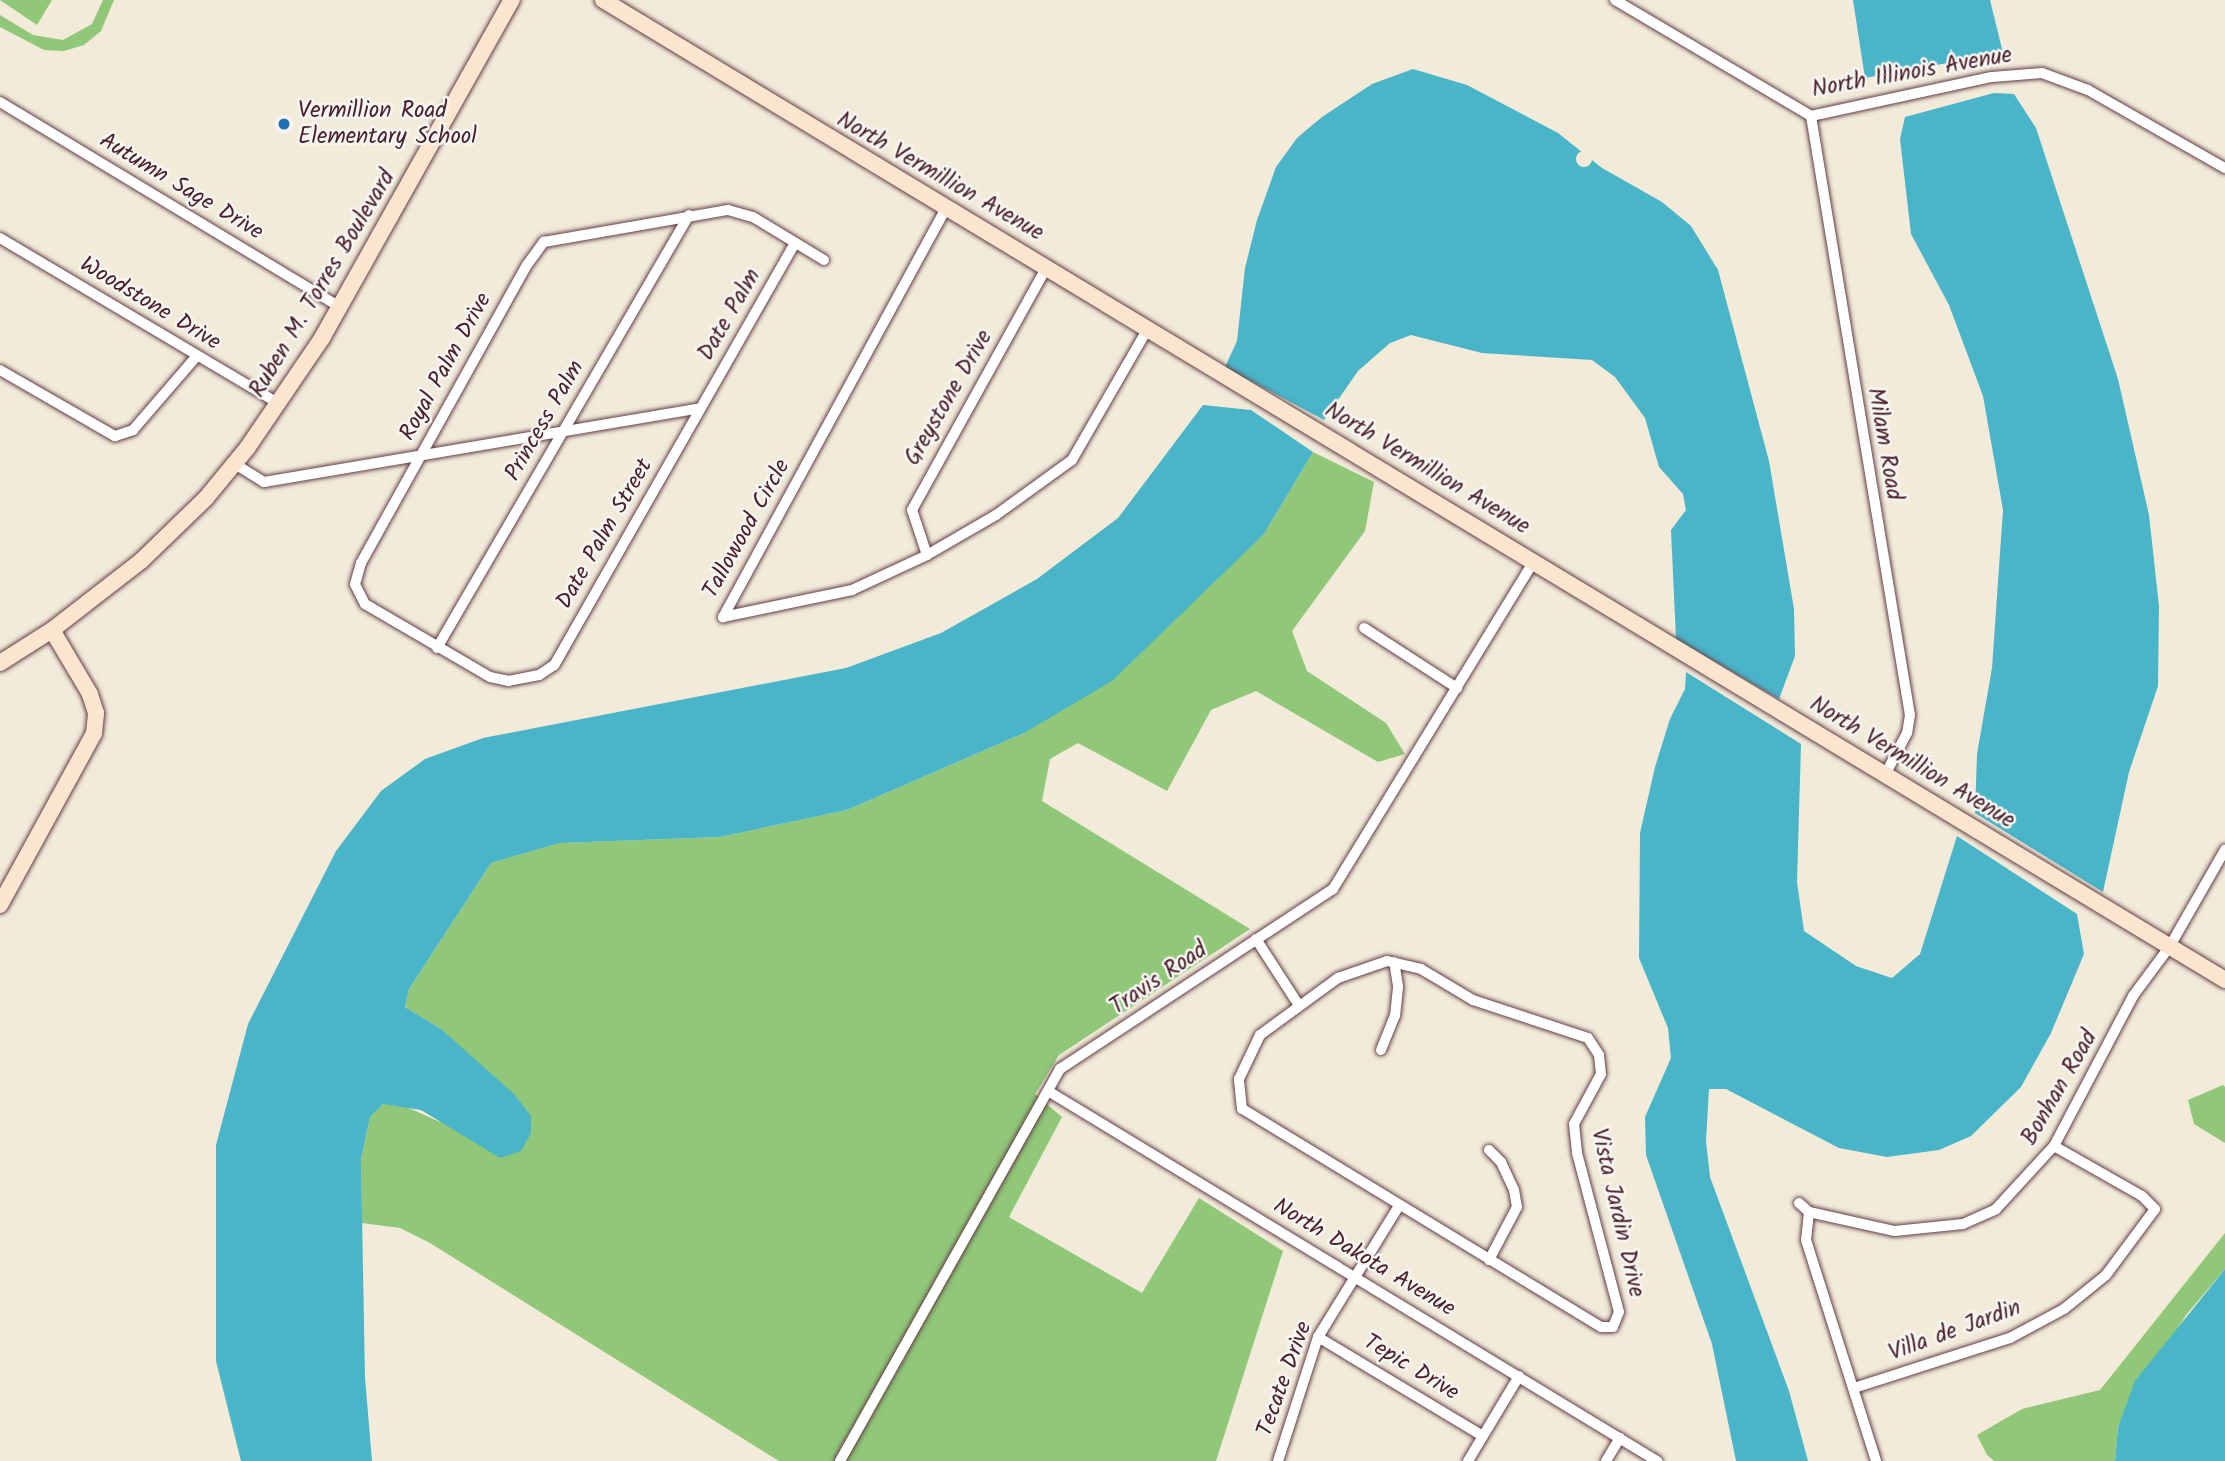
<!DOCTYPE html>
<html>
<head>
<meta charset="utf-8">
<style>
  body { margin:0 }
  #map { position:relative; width:2225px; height:1461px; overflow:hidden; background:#f2ebda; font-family:Kalam,sans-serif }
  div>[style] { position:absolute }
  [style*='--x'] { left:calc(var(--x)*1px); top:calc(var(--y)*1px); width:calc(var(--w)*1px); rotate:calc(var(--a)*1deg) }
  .green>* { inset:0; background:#90c779 }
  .water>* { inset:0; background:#4ab4c8 }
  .pier>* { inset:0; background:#f2ebda }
  .round { border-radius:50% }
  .roads { filter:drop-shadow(0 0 2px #633e45) drop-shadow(0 0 2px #633e45) }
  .street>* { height:10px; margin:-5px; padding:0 5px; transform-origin:5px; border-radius:5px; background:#fff }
  .secondary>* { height:16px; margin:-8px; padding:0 8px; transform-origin:8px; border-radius:8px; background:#fbe5cf }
  .dots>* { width:19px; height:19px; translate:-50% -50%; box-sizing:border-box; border:4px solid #f6f6f2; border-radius:50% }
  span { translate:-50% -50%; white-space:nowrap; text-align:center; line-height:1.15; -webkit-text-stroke:5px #f6f6f2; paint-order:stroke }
  .street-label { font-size:23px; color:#4a1f2b }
  .poi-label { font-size:23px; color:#4a1f2b }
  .left { translate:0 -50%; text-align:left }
</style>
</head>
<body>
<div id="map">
  <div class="green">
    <i style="clip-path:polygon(0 0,52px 0,37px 25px)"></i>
    <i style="clip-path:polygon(103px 0,114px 0,101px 31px,84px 45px,64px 51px,44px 50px,0 27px,0 15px,33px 35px,63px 40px,92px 24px)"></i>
    <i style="clip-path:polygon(1313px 452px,1374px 482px,1365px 531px,1292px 631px,1307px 671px,1386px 723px,1405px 754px,1378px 762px,1256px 691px,1211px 710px,1167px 791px,1078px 743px,1050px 759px,1042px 801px,1250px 929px,1059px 1055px,1035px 1094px,1062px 1117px,1009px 1217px,1142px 1293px,1199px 1198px,1283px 1251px,1216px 1461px,779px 1461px,430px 1243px,400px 1228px,362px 1223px,361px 1160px,370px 1117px,383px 1104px,400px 1104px,440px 1122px,441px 1029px,405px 1007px,409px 989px,491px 863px,560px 843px,720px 837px,847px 810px,1024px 733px,1264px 534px)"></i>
    <i style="clip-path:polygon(2223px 1085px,2225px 1087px,2225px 1143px,2194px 1124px,2188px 1100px)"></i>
    <i style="clip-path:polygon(2225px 1233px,2225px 1269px,2186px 1315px,2118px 1426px,2115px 1461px,1994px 1461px,1987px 1455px,1977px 1435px,2022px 1409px,2100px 1390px)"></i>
  </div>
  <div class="water">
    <i style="clip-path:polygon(1853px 0,1990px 0,2003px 53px,1865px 78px)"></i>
    <i style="clip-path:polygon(1413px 69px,1467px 85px,1558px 133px,1602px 168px,1662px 202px,1691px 226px,1718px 270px,1769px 461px,1794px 609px,1795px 656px,1779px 699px,1676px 639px,1671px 530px,1686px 510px,1683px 494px,1659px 467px,1645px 418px,1615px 377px,1592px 360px,1482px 353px,1411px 335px,1390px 343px,1358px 371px,1324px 420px,1225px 367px,1237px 341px,1245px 268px,1257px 220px,1276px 167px,1297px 138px,1322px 117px,1372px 84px)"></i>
    <i style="clip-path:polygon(1994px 93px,2014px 94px,2036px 128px,2118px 379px,2149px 515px,2159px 606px,2158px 686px,2129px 772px,2103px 892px,1975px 813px,1977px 754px,1992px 668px,2003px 510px,1983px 396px,1949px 305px,1911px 234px,1900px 139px,1905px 117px)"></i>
    <i style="clip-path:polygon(1203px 405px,1251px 410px,1313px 452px,1264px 534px,1112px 681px,1024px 733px,847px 810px,720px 837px,560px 843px,491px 863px,409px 989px,405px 1007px,441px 1029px,514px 1094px,531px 1116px,531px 1133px,521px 1151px,500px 1158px,421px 1110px,383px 1104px,370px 1117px,361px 1160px,365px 1378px,372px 1461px,241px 1461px,216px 1361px,216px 1145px,248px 1024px,336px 851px,381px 791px,425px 759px,483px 738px,846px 668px,941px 633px,1037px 579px,1118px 518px)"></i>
    <i style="clip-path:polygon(1686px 672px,1801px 744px,1797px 882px,1804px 931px,1856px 966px,1892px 978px,1920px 954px,1957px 836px,2077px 914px,2084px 954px,2051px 1033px,2021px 1087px,1971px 1136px,1939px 1150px,1887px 1157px,1839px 1148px,1726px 1089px,1709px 1089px,1706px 1141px,1710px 1177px,1789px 1391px,1808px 1461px,1736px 1461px,1712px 1344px,1646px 1155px,1645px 1117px,1671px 1058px,1668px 1028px,1639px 958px,1640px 833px,1655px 767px,1670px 719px,1685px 689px)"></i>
    <i style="clip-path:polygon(2225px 1269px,2225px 1461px,2115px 1461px,2118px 1427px,2135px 1381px)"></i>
  </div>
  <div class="pier">
    <i class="round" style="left:1576px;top:151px;width:16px;height:16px"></i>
  </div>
  <div class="roads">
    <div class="street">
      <i style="--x:1615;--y:0;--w:228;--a:30.6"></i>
      <i style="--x:1811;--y:116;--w:185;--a:-12.2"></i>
      <i style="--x:1992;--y:77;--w:50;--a:-4.6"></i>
      <i style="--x:2042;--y:73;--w:49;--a:20.3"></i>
      <i style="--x:2088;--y:90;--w:158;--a:29.7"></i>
      <i style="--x:0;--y:102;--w:397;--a:31.1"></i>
      <i style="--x:1811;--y:116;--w:607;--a:80.62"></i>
      <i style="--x:1910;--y:715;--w:18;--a:99"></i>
      <i style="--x:1907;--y:733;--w:45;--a:117.7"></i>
      <i style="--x:945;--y:210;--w:464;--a:118.6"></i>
      <i style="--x:723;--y:617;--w:132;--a:-11.8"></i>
      <i style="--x:852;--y:590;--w:83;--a:-25"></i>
      <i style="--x:927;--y:555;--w:80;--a:-30.1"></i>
      <i style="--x:996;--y:515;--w:94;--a:-35.9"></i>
      <i style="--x:1072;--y:460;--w:150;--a:-60"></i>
      <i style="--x:0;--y:238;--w:326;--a:30.7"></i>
      <i style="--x:795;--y:243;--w:486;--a:119.7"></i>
      <i style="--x:554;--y:665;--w:18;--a:146"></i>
      <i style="--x:539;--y:675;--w:31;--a:169"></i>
      <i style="--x:509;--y:681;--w:19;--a:-168"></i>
      <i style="--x:490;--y:677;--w:145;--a:-149.7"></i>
      <i style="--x:365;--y:604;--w:22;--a:-117"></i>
      <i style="--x:355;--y:584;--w:22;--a:-74"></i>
      <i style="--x:361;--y:563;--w:341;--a:-60.9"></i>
      <i style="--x:527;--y:265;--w:29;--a:-54"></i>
      <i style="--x:544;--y:242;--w:187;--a:-9.9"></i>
      <i style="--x:728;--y:210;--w:26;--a:16"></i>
      <i style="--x:753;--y:217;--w:83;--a:31.2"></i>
      <i style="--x:0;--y:370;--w:133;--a:29.9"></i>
      <i style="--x:115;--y:436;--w:19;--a:-18"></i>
      <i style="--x:133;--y:430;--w:96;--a:-49.2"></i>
      <i style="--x:235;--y:464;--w:34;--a:32"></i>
      <i style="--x:264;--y:482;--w:443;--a:-9.6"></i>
      <i style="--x:927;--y:555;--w:47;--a:-108.4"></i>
      <i style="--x:912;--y:510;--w:279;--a:-61"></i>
      <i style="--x:1364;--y:628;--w:111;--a:32.8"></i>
      <i style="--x:437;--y:648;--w:501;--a:-59.8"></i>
      <i style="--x:1256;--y:939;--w:77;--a:57.1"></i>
      <i style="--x:1387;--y:961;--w:35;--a:13"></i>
      <i style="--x:1421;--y:969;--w:61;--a:30.8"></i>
      <i style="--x:1473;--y:1000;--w:121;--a:18.3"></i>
      <i style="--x:1588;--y:1038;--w:20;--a:57"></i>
      <i style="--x:1599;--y:1055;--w:19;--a:84"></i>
      <i style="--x:1601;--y:1074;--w:57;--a:118.4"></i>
      <i style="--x:1574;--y:1124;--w:29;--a:84"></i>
      <i style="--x:1577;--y:1153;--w:164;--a:75.2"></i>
      <i style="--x:1619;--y:1312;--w:16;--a:112"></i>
      <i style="--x:1613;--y:1327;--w:12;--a:180"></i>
      <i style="--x:1601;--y:1327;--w:420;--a:-148.7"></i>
      <i style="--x:1242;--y:1109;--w:30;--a:-96"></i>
      <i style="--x:1239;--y:1079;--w:49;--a:-64.5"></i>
      <i style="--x:1260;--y:1035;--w:97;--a:-36.2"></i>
      <i style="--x:1338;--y:978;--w:52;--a:-19.1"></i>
      <i style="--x:1381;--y:1050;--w:37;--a:-68"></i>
      <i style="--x:1395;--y:1016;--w:30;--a:-84"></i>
      <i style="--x:1398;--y:986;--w:24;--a:-99"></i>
      <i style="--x:1048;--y:1091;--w:713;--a:31.28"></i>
      <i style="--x:1799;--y:1203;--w:13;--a:42"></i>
      <i style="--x:1809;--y:1212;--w:28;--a:96"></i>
      <i style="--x:1806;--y:1240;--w:232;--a:72.4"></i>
      <i style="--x:1809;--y:1212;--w:88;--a:12.5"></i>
      <i style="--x:1895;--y:1231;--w:68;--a:-5.9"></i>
      <i style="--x:1963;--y:1224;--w:36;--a:-24"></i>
      <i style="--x:1996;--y:1209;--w:86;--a:-47.4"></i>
      <i style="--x:2054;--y:1146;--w:170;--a:-62.2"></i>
      <i style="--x:2133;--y:996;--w:62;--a:-53.5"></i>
      <i style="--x:2170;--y:946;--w:111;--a:-60.2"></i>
      <i style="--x:1489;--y:1260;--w:60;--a:-62.2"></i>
      <i style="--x:1517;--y:1207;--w:17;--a:-100"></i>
      <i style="--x:1514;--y:1190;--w:31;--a:-115"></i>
      <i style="--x:1501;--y:1162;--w:17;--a:-135"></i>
      <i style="--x:1318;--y:1337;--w:192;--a:31"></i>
      <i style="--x:1854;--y:1388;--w:164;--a:-17.8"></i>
      <i style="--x:2010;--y:1338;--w:61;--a:-28.2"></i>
      <i style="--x:2064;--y:1309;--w:54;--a:-39"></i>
      <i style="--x:2106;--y:1275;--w:82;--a:-53.4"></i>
      <i style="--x:2155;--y:1209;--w:18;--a:-135"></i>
      <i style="--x:2142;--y:1196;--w:101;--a:-150.4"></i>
      <i style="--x:840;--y:1461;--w:450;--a:-60.7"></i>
      <i style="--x:1060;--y:1069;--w:327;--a:-33.4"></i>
      <i style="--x:1333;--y:889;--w:386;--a:-58.5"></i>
      <i style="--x:1278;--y:1461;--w:130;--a:-72.1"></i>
      <i style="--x:1318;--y:1337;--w:154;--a:-58.3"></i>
      <i style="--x:1468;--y:1461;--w:99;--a:-59"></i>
      <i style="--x:1606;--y:1461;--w:27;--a:-59"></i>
    </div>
    <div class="secondary">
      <i style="--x:603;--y:0;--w:1895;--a:31.14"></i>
      <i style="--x:0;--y:663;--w:62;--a:-32.4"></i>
      <i style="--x:52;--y:630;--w:113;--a:-37.8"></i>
      <i style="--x:141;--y:561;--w:91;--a:-44.1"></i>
      <i style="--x:206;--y:498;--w:66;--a:-50.5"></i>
      <i style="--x:248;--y:447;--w:132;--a:-55.8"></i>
      <i style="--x:322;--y:338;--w:388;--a:-60.7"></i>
      <i style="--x:0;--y:905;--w:196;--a:-61.3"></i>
      <i style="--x:94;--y:733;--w:20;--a:-84"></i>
      <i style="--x:96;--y:713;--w:20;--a:-108"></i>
      <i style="--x:90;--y:694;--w:74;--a:-120.7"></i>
    </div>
  </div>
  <div class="dots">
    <i style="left:284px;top:124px;background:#1f6fb2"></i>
  </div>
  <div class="street-label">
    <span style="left:1912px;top:73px;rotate:-10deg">North Illinois Avenue</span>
    <span style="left:940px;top:177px;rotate:30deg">North Vermillion Avenue</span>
    <span style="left:181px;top:187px;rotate:31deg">Autumn Sage Drive</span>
    <span style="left:323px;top:284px;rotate:-59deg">Ruben M. Torres Boulevard</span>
    <span style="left:150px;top:304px;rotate:31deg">Woodstone Drive</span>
    <span style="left:730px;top:315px;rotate:-60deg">Date Palm</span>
    <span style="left:446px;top:367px;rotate:-61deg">Royal Palm Drive</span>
    <span style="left:949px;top:398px;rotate:-60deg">Greystone Drive</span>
    <span style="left:545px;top:421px;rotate:-60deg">Princess Palm</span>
    <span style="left:1884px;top:444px;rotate:80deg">Milam Road</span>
    <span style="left:1427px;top:469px;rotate:31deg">North Vermillion Avenue</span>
    <span style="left:747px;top:529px;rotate:-61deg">Tallowood Circle</span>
    <span style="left:605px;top:534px;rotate:-60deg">Date Palm Street</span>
    <span style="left:1912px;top:763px;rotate:31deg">North Vermillion Avenue</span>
    <span style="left:1159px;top:979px;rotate:-34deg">Travis Road</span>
    <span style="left:2060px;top:1088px;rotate:-60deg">Bonhan Road</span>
    <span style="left:1617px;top:1213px;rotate:77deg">Vista Jardin Drive</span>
    <span style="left:1364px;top:1258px;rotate:31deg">North Dakota Avenue</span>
    <span style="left:1955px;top:1331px;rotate:-20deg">Villa de Jardin</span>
    <span style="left:1411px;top:1368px;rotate:31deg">Tepic Drive</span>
    <span style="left:1285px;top:1379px;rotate:-70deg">Tecate Drive</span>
  </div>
  <div class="poi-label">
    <span class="left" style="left:298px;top:124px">Vermillion Road<br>Elementary School</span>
  </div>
</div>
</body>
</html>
